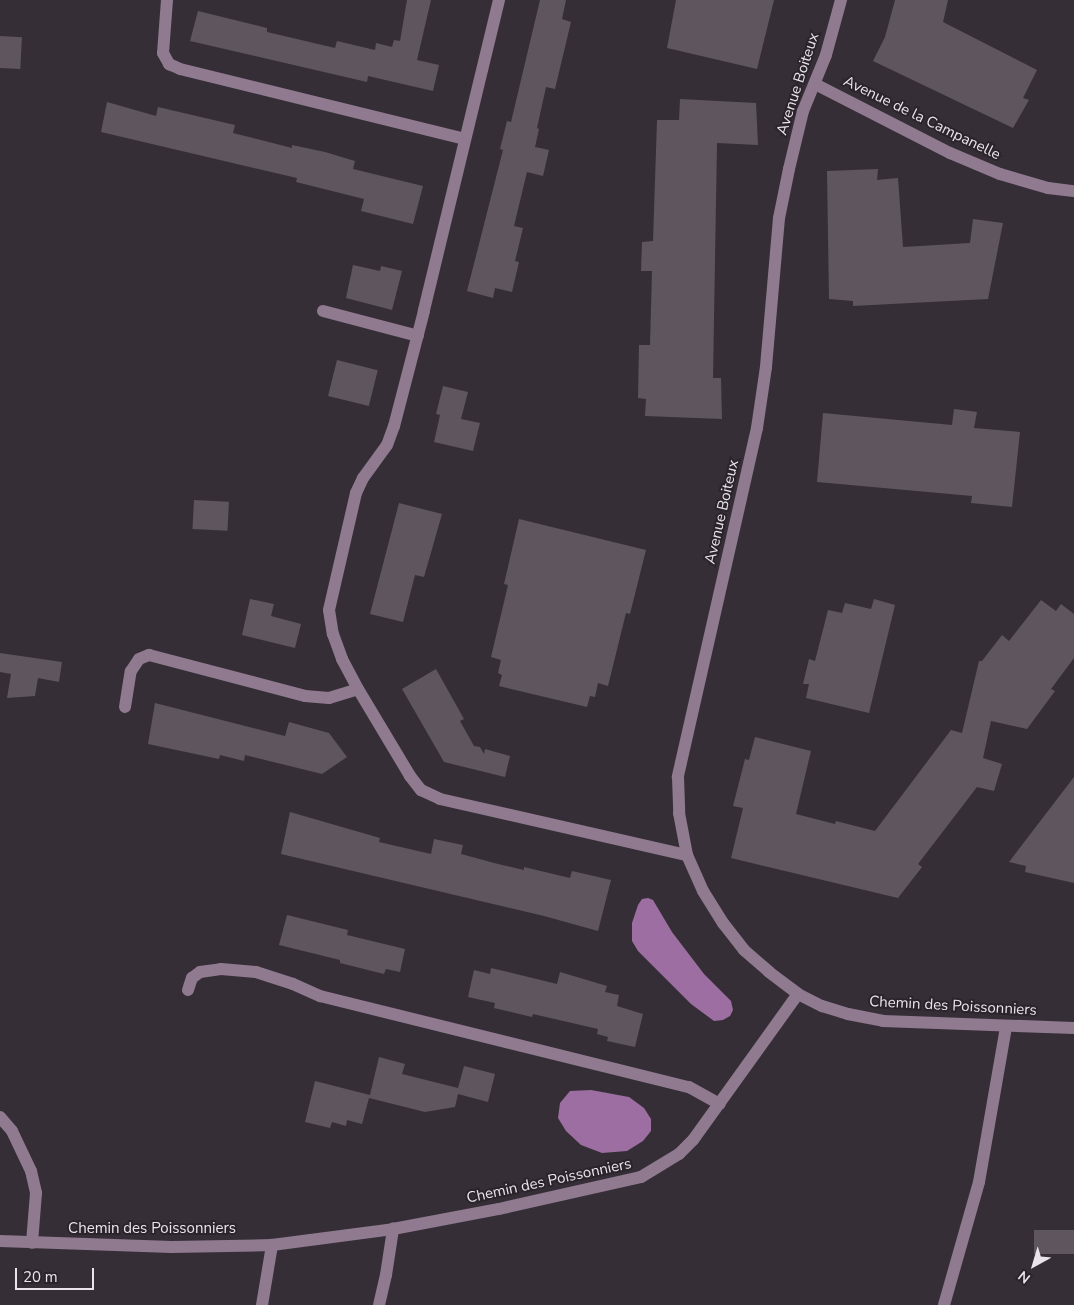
<!DOCTYPE html>
<html>
<head>
<meta charset="utf-8">
<style>
  body { margin:0 }
  #map { position:relative; width:1074px; height:1305px; overflow:hidden; background:#362e37; font-family:"Nunito Sans",sans-serif }
  div>[style] { position:absolute }
  [style*='--x'] { left:calc(var(--x)*1px); top:calc(var(--y)*1px); width:calc(var(--w)*1px); rotate:calc(var(--a)*1deg) }
  .water>* { inset:0; background:#9d6ea1 }
  .building>* { inset:0; background:#5e555f; transform-origin:0 0 }
  .minor>* { height:12px; margin:-6px; padding:0 6px; transform-origin:6px; border-radius:6px; background:#8f7a90 }
  span { translate:-50% -50%; white-space:nowrap; text-align:center; line-height:1.15; -webkit-text-stroke:4px #2c242d; paint-order:stroke }
  .street-label { font-size:15px; color:#e9e4ea }
  .north { position:absolute; left:1009px; top:1240px; width:50px; height:50px; -webkit-text-stroke:4px #2c242d; paint-order:stroke; rotate:219deg; font-size:14px; font-weight:700; line-height:20px; text-align:center; color:#e9e4ea }
  .north::after { content:''; display:block; margin:auto; width:18px; height:22px; background:#e9e4ea; clip-path:polygon(50% 0,100% 100%,50% 72%,0 100%) }
  .scale { position:absolute; left:15px; top:1268px; width:79px; height:22px; box-sizing:border-box; border:2px solid #e9e4ea; border-top:0; padding-left:6px; font-size:15px; line-height:18px; white-space:nowrap; color:#e9e4ea; -webkit-text-stroke:4px #2c242d; paint-order:stroke }
</style>
</head>
<body>
<div id="map">
  <div class="water">
    <i style="clip-path:polygon(648px 898px,653px 900px,672px 932px,704px 974px,731px 1001px,733px 1010px,730px 1016px,723px 1020px,714px 1021px,691px 1004px,638px 951px,632px 941px,632px 923px,638px 905px,642px 899px)"></i>
    <i style="clip-path:polygon(591px 1090px,629px 1097px,644px 1108px,651px 1119px,651px 1131px,643px 1141px,627px 1151px,602px 1153px,581px 1145px,566px 1131px,558px 1118px,560px 1103px,570px 1091px)"></i>
  </div>
  <div class="building">
    <i style="clip-path:polygon(407px 0,431px 0,417px 60px,439px 65px,433px 91px,368px 76px,367px 82px,190px 41px,198px 11px,267px 28px,267px 32px,335px 48px,337px 41px,375px 50px,376px 43px,392px 47px,394px 40px,400px 41px)"></i>
    <i style="clip-path:polygon(540px 0,566px 0,562px 19px,571px 22px,555px 89px,546px 87px,537px 128px,539px 129px,535px 147px,549px 150px,543px 176px,527px 172px,514px 226px,523px 228px,515px 261px,519px 262px,512px 292px,495px 288px,493px 298px,467px 291px,503px 150px,500px 149px,507px 121px,511px 122px)"></i>
    <i style="clip-path:polygon(676px 0,774px 0,757px 69px,667px 48px)"></i>
    <i style="clip-path:polygon(895px 0,948px 0,943px 22px,1037px 70px,1023px 98px,1029px 100px,1013px 128px,873px 61px,885px 37px)"></i>
    <i style="left:0;top:36px;width:22px;height:32px;rotate:3deg"></i>
    <i style="clip-path:polygon(680px 99px,756px 103px,758px 145px,717px 143px,713px 378px,721px 378px,722px 419px,645px 416px,646px 399px,638px 398px,639px 345px,650px 345px,652px 271px,641px 271px,642px 242px,653px 241px,657px 120px,679px 120px)"></i>
    <i style="clip-path:polygon(107px 102px,156px 116px,158px 107px,235px 125px,233px 133px,292px 148px,292px 145px,325px 152px,355px 161px,353px 169px,423px 186px,413px 224px,361px 211px,364px 199px,296px 182px,297px 178px,101px 132px)"></i>
    <i style="clip-path:polygon(878px 169px,877px 180px,898px 178px,903px 247px,970px 243px,973px 219px,1003px 223px,988px 299px,853px 306px,853px 301px,829px 299px,827px 171px)"></i>
    <i style="clip-path:polygon(353px 265px,380px 271px,381px 266px,402px 271px,392px 310px,346px 298px)"></i>
    <i style="left:337px;top:360px;width:42px;height:37px;rotate:14deg"></i>
    <i style="clip-path:polygon(443px 386px,468px 392px,461px 419px,480px 423px,473px 451px,434px 442px,440px 415px,436px 414px)"></i>
    <i style="clip-path:polygon(954px 409px,977px 412px,974px 428px,1020px 432px,1012px 507px,971px 503px,972px 496px,817px 482px,823px 413px,952px 425px)"></i>
    <i style="left:194px;top:500px;width:35px;height:29px;rotate:3deg"></i>
    <i style="clip-path:polygon(399px 503px,442px 514px,424px 577px,415px 575px,403px 622px,370px 614px)"></i>
    <i style="clip-path:polygon(519px 519px,646px 550px,630px 614px,626px 613px,608px 686px,598px 683px,595px 697px,590px 696px,587px 707px,499px 686px,502px 675px,498px 673px,501px 660px,491px 657px,508px 585px,504px 584px)"></i>
    <i style="clip-path:polygon(250px 599px,274px 604px,271px 616px,301px 624px,295px 648px,242px 635px)"></i>
    <i style="clip-path:polygon(874px 599px,895px 605px,869px 713px,806px 698px,809px 684px,803px 684px,809px 659px,815px 661px,828px 610px,842px 613px,845px 603px,871px 609px)"></i>
    <i style="clip-path:polygon(1041px 600px,1056px 611px,1061px 604px,1074px 614px,1074px 658px,1051px 689px,1055px 691px,1027px 729px,991px 721px,983px 758px,1002px 764px,994px 791px,977px 787px,918px 864px,922px 867px,898px 898px,731px 858px,743px 808px,733px 806px,745px 759px,749px 760px,755px 737px,811px 751px,796px 814px,835px 824px,836px 821px,875px 831px,951px 730px,962px 733px,979px 661px,982px 661px,1002px 635px,1009px 641px)"></i>
    <i style="clip-path:polygon(0 653px,62px 662px,59px 682px,38px 678px,35px 696px,7px 698px,11px 674px,0 672px)"></i>
    <i style="clip-path:polygon(436px 669px,464px 719px,460px 721px,474px 746px,480px 747px,484px 754px,485px 749px,510px 756px,505px 777px,444px 762px,402px 689px)"></i>
    <i style="clip-path:polygon(155px 703px,285px 736px,289px 722px,329px 733px,347px 757px,322px 774px,245px 755px,244px 761px,220px 755px,219px 759px,148px 744px)"></i>
    <i style="clip-path:polygon(1074px 777px,1074px 883px,1025px 872px,1026px 866px,1009px 862px)"></i>
    <i style="clip-path:polygon(290px 812px,380px 838px,379px 842px,431px 854px,434px 839px,463px 845px,461px 854px,498px 864px,524px 870px,524px 867px,570px 878px,572px 871px,611px 880px,598px 931px,544px 916px,281px 854px)"></i>
    <i style="clip-path:polygon(287px 915px,348px 930px,347px 935px,405px 949px,400px 972px,386px 969px,384px 974px,340px 963px,340px 960px,279px 945px)"></i>
    <i style="clip-path:polygon(491px 968px,557px 984px,560px 972px,607px 986px,605px 992px,619px 995px,617px 1006px,643px 1014px,635px 1047px,607px 1041px,608px 1037px,597px 1034px,598px 1029px,533px 1014px,532px 1017px,494px 1008px,495px 1003px,468px 997px,474px 970px,490px 974px)"></i>
    <i style="clip-path:polygon(379px 1057px,405px 1064px,402px 1074px,458px 1088px,464px 1066px,495px 1074px,488px 1102px,458px 1094px,455px 1107px,425px 1112px,369px 1098px,362px 1124px,347px 1120px,346px 1126px,332px 1122px,330px 1128px,305px 1122px,315px 1081px,370px 1095px)"></i>
    <i style="left:1074px;top:1230px;width:24px;height:40px;rotate:90deg"></i>
  </div>
  <div class="minor">
    <i style="--x:167;--y:0;--w:53;--a:94.3"></i>
    <i style="--x:163;--y:53;--w:13;--a:61"></i>
    <i style="--x:169;--y:64;--w:12;--a:24"></i>
    <i style="--x:180;--y:69;--w:293;--a:13.8"></i>
    <i style="--x:499;--y:0;--w:320;--a:103.6"></i>
    <i style="--x:424;--y:311;--w:119;--a:104.6"></i>
    <i style="--x:394;--y:426;--w:20;--a:110"></i>
    <i style="--x:387;--y:445;--w:41;--a:126"></i>
    <i style="--x:363;--y:478;--w:17;--a:115"></i>
    <i style="--x:356;--y:493;--w:120;--a:103"></i>
    <i style="--x:329;--y:610;--w:24;--a:81"></i>
    <i style="--x:333;--y:634;--w:27;--a:70"></i>
    <i style="--x:342;--y:659;--w:34;--a:62"></i>
    <i style="--x:358;--y:689;--w:101;--a:59.1"></i>
    <i style="--x:410;--y:776;--w:18;--a:52"></i>
    <i style="--x:421;--y:790;--w:21;--a:25"></i>
    <i style="--x:440;--y:799;--w:253;--a:12.8"></i>
    <i style="--x:841;--y:0;--w:57;--a:105.3"></i>
    <i style="--x:826;--y:55;--w:61;--a:112.3"></i>
    <i style="--x:803;--y:111;--w:60;--a:103.6"></i>
    <i style="--x:789;--y:169;--w:50;--a:101.5"></i>
    <i style="--x:779;--y:218;--w:150;--a:95"></i>
    <i style="--x:766;--y:367;--w:62;--a:98.4"></i>
    <i style="--x:757;--y:428;--w:358;--a:102.8"></i>
    <i style="--x:678;--y:777;--w:36;--a:88"></i>
    <i style="--x:679;--y:813;--w:43;--a:79.2"></i>
    <i style="--x:687;--y:855;--w:39;--a:66"></i>
    <i style="--x:703;--y:891;--w:38;--a:58"></i>
    <i style="--x:723;--y:923;--w:34;--a:52"></i>
    <i style="--x:744;--y:950;--w:33;--a:41"></i>
    <i style="--x:769;--y:972;--w:36;--a:37"></i>
    <i style="--x:798;--y:994;--w:27;--a:27"></i>
    <i style="--x:822;--y:1006;--w:27;--a:17"></i>
    <i style="--x:848;--y:1014;--w:36;--a:11"></i>
    <i style="--x:883;--y:1021;--w:191;--a:2.1"></i>
    <i style="--x:815;--y:84;--w:152;--a:27.1"></i>
    <i style="--x:950;--y:153;--w:54;--a:22.8"></i>
    <i style="--x:1000;--y:174;--w:50;--a:16.3"></i>
    <i style="--x:1048;--y:188;--w:26;--a:7"></i>
    <i style="--x:323;--y:311;--w:98;--a:14.7"></i>
    <i style="--x:125;--y:707;--w:36;--a:-81"></i>
    <i style="--x:131;--y:671;--w:14;--a:-56"></i>
    <i style="--x:139;--y:659;--w:11;--a:-22"></i>
    <i style="--x:149;--y:655;--w:161;--a:14.7"></i>
    <i style="--x:305;--y:696;--w:24;--a:5"></i>
    <i style="--x:329;--y:698;--w:30;--a:-17"></i>
    <i style="--x:188;--y:990;--w:13;--a:-72"></i>
    <i style="--x:192;--y:978;--w:10;--a:-37"></i>
    <i style="--x:200;--y:972;--w:21;--a:-8"></i>
    <i style="--x:221;--y:969;--w:35;--a:5"></i>
    <i style="--x:256;--y:972;--w:39;--a:18"></i>
    <i style="--x:293;--y:984;--w:30;--a:24"></i>
    <i style="--x:320;--y:996;--w:380;--a:13.9"></i>
    <i style="--x:689;--y:1087;--w:35;--a:29"></i>
    <i style="--x:0;--y:1117;--w:18;--a:49"></i>
    <i style="--x:12;--y:1131;--w:44;--a:64.6"></i>
    <i style="--x:31;--y:1171;--w:23;--a:77"></i>
    <i style="--x:36;--y:1193;--w:50;--a:94.6"></i>
    <i style="--x:0;--y:1241;--w:172;--a:2"></i>
    <i style="--x:172;--y:1247;--w:100;--a:-1.1"></i>
    <i style="--x:272;--y:1245;--w:122;--a:-7.5"></i>
    <i style="--x:393;--y:1229;--w:108;--a:-10.7"></i>
    <i style="--x:499;--y:1209;--w:146;--a:-12.7"></i>
    <i style="--x:641;--y:1177;--w:44;--a:-31.2"></i>
    <i style="--x:679;--y:1154;--w:20;--a:-45"></i>
    <i style="--x:693;--y:1140;--w:180;--a:-54.3"></i>
    <i style="--x:262;--y:1305;--w:61;--a:-80.5"></i>
    <i style="--x:379;--y:1305;--w:31;--a:-77"></i>
    <i style="--x:386;--y:1275;--w:47;--a:-81.3"></i>
    <i style="--x:944;--y:1305;--w:128;--a:-74.1"></i>
    <i style="--x:979;--y:1182;--w:157;--a:-80.1"></i>
  </div>
  <div class="street-label">
    <span style="left:798px;top:84px;rotate:-72deg">Avenue Boiteux</span>
    <span style="left:922px;top:118px;rotate:26deg">Avenue de la Campanelle</span>
    <span style="left:722px;top:512px;rotate:-77deg">Avenue Boiteux</span>
    <span style="left:953px;top:1006px;rotate:3deg">Chemin des Poissonniers</span>
    <span style="left:549px;top:1181px;rotate:-12deg">Chemin des Poissonniers</span>
    <span style="left:152px;top:1229px">Chemin des Poissonniers</span>
  </div>
  <div class="north">N</div>
  <div class="scale">20 m</div>
</div>
</body>
</html>
